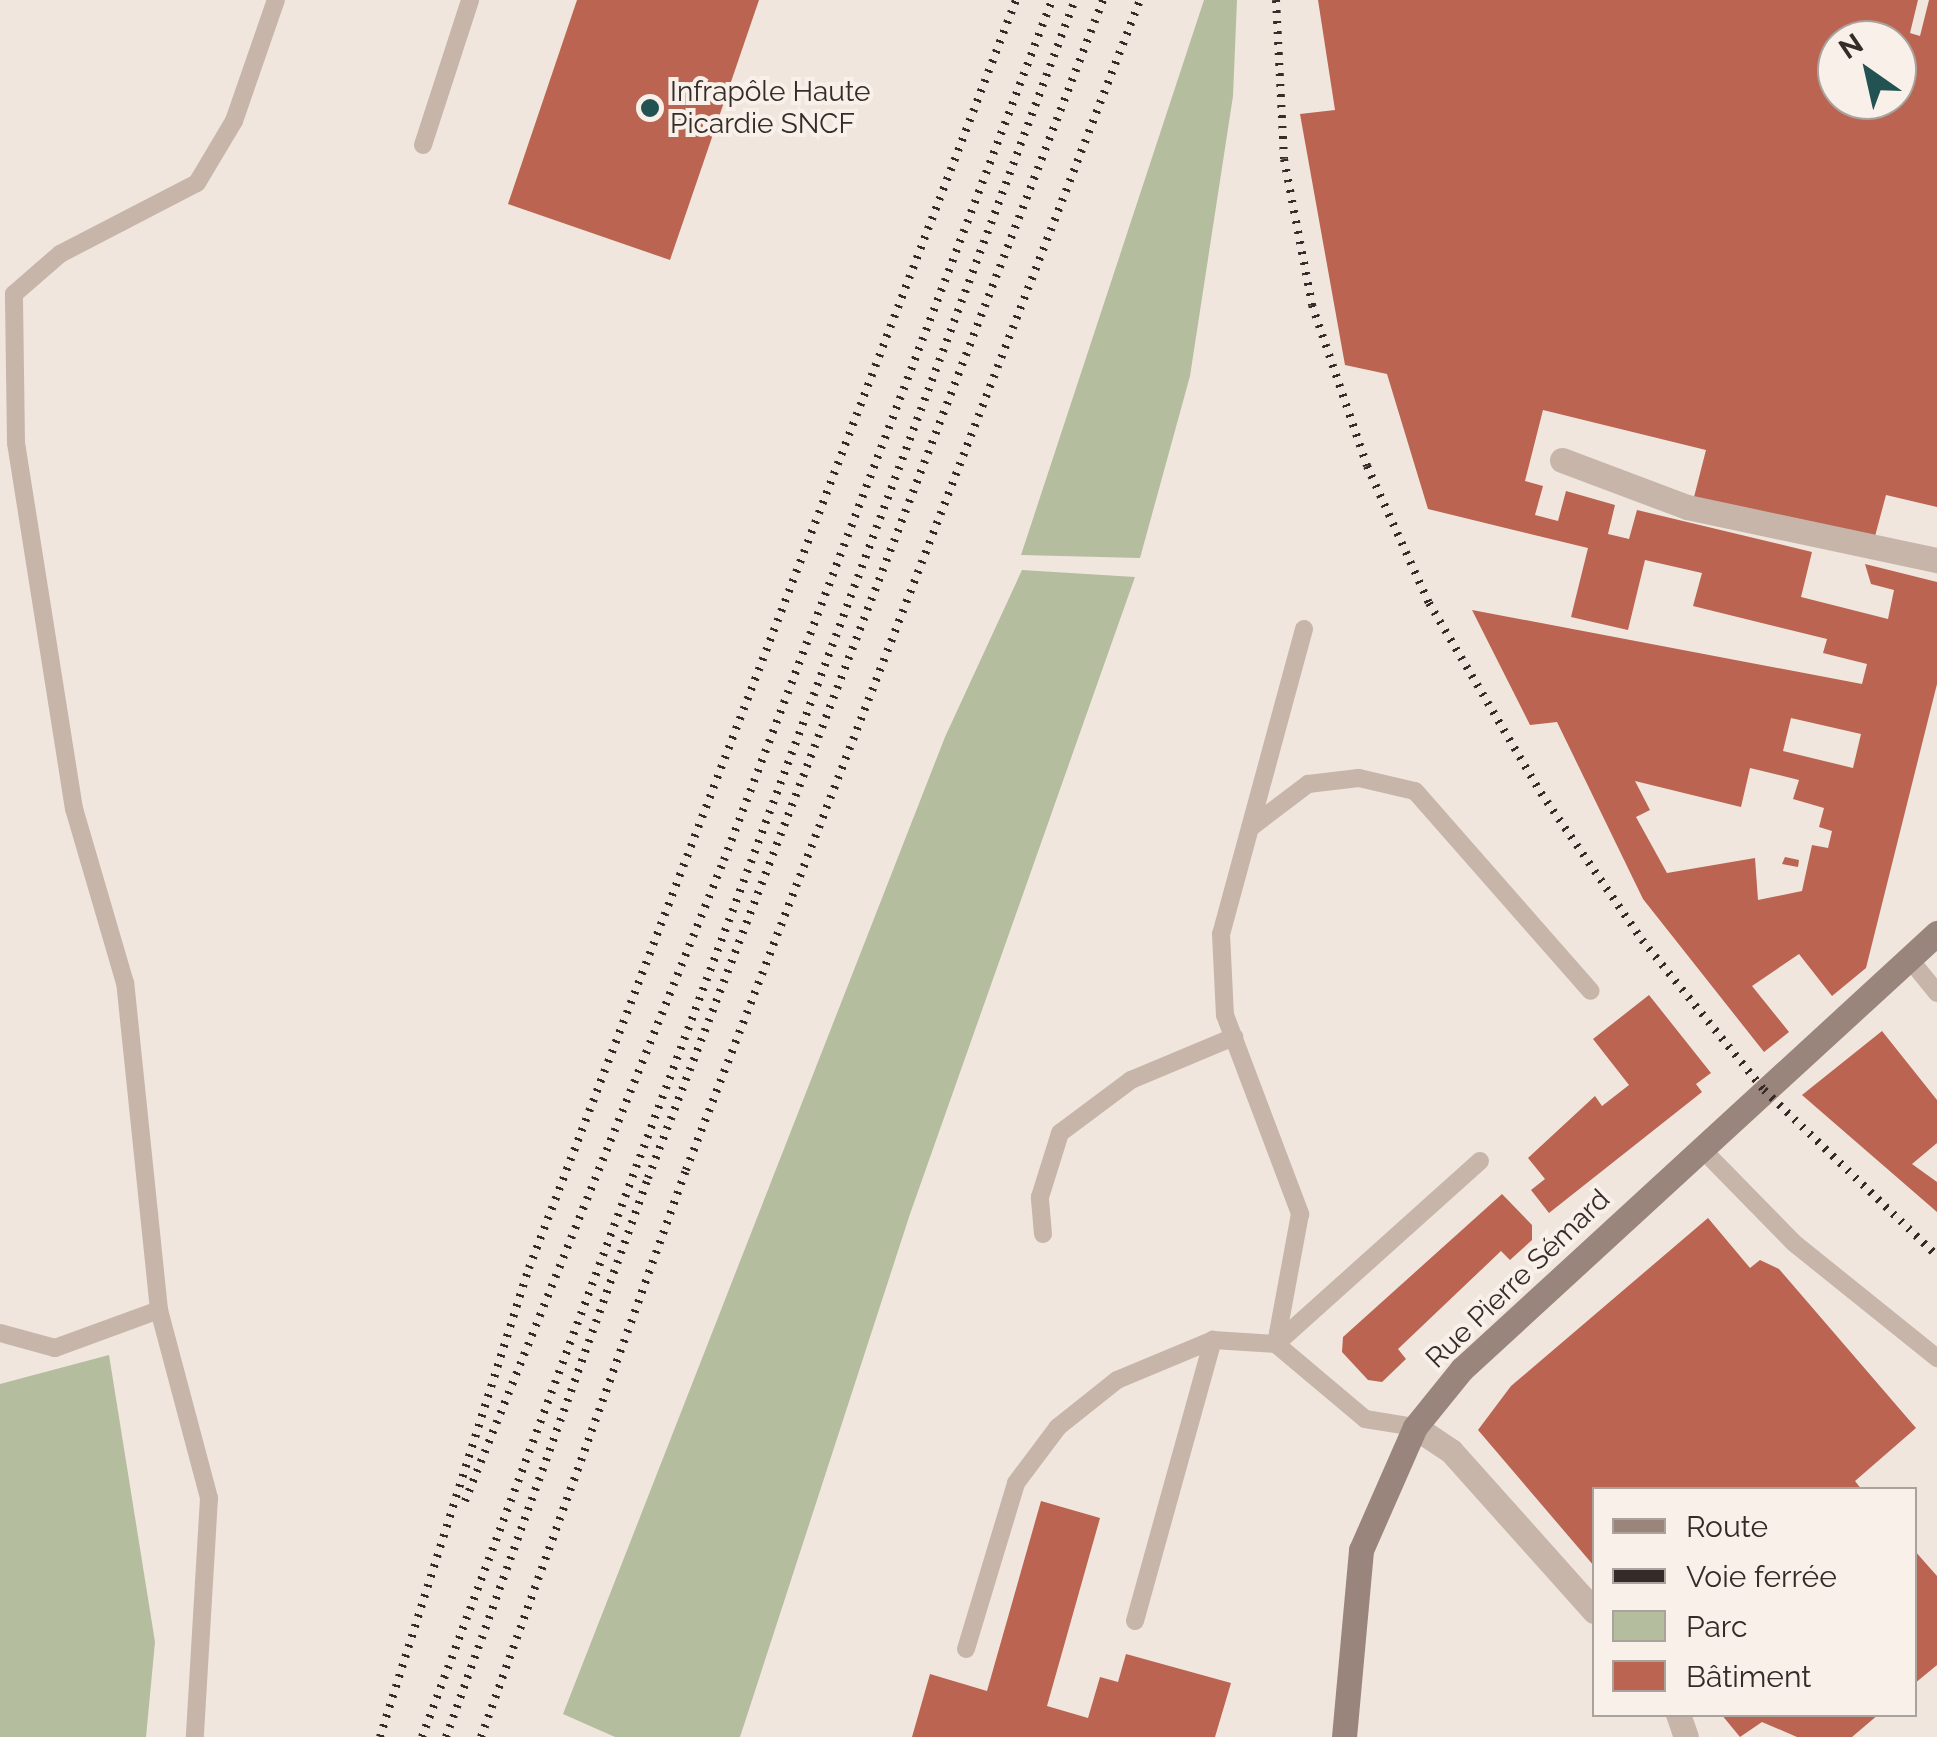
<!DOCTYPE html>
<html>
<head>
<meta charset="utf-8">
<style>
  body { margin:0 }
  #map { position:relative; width:1937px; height:1737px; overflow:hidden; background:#f0e6dd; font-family:Raleway,sans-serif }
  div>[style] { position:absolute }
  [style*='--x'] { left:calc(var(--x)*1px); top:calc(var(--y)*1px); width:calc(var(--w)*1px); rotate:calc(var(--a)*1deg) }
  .green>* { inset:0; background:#b5bd9f }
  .building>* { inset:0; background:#ba6451 }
  .lane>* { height:18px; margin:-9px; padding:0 9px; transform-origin:9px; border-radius:9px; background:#c7b5aa }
  .street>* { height:25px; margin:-12.5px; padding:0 12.5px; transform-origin:12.5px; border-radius:12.5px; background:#c7b5aa }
  .secondary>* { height:25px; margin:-12.5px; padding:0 12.5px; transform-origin:12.5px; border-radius:12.5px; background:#9a857c }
  .rail>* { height:8px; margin-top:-4px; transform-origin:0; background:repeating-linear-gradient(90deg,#352c29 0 2.5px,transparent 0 10.5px) }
  .dots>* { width:28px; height:28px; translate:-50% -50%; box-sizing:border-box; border:5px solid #f8f0e9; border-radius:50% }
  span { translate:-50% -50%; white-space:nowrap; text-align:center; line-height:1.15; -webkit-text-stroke:8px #f8f0e9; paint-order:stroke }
  .poi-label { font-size:28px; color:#352c29 }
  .left { translate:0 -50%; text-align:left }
  .street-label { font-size:28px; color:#352c29 }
  .legend { position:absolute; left:1592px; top:1487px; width:325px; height:230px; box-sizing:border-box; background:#f8f0e9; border:2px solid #aaa29c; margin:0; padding:12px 18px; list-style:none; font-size:30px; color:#352c29 }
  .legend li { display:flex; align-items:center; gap:20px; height:50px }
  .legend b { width:50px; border:2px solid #aaa29c }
  .north { position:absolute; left:1817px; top:20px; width:100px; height:100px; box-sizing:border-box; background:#f8f0e9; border:2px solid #aaa29c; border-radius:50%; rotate:326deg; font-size:28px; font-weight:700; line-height:40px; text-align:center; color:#352c29 }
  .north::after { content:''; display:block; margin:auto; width:35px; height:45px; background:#235252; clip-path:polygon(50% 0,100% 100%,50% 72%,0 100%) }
</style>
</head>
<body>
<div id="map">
  <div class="green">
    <i style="clip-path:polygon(1204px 0,1237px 0,1233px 96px,1190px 376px,1140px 558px,1021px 555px)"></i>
    <i style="clip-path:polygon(1022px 570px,1135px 577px,910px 1214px,740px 1737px,615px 1737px,563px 1714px,945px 737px)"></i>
    <i style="clip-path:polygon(109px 1355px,155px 1642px,146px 1737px,0 1737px,0 1384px)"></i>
  </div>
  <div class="building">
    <i style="clip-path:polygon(577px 0,759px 0,670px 260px,508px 204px)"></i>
    <i style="clip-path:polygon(evenodd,1318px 0,1918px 0,1910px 33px,1920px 36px,1929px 0,1937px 0,1937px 507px,1886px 495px,1874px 540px,1798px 523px,1694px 497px,1706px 450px,1543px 410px,1525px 481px,1543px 486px,1535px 515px,1558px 521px,1566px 491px,1615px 505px,1608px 534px,1629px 539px,1637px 510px,1812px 552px,1801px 597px,1888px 619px,1894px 590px,1871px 584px,1865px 564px,1937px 582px,1937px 684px,1866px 968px,1832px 996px,1799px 954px,1752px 986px,1789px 1032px,1764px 1052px,1643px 899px,1557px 722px,1530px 725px,1472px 610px,1862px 684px,1867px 664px,1823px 653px,1827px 639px,1693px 606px,1702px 573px,1645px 560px,1628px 630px,1571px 617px,1588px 548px,1428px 509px,1387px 374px,1345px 365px,1300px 114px,1335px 110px,1318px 0,1837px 40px,1897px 40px,1897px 100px,1837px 100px,1837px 40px,1318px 0,1791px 718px,1861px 734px,1853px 768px,1783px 751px,1791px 718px,1318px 0,1750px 768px,1799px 780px,1793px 799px,1824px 808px,1819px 827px,1832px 831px,1828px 848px,1812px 845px,1802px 891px,1758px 900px,1755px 858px,1667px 873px,1636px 817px,1650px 810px,1635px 781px,1741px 807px,1750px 768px)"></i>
    <i style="clip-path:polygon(1785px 857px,1799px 860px,1798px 867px,1782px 864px)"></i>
    <i style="clip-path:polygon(1649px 995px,1711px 1073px,1696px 1084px,1702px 1092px,1549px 1213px,1531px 1190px,1545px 1179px,1528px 1158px,1595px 1096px,1602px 1106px,1629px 1085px,1593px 1039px)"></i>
    <i style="clip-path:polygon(1882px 1031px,1937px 1100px,1937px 1143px,1912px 1164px,1937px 1182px,1937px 1212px,1802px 1095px)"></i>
    <i style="clip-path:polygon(1502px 1194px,1532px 1225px,1532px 1240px,1510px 1260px,1501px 1251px,1398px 1349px,1406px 1359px,1382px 1382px,1368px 1380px,1342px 1352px,1343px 1337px)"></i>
    <i style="clip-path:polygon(1708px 1218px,1750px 1268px,1760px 1260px,1779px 1269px,1916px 1428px,1855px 1481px,1862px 1490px,1594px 1490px,1594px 1566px,1478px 1430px,1511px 1386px)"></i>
    <i style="clip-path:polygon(1041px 1501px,1100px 1518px,1047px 1706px,1088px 1718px,1100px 1677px,1118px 1682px,1126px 1654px,1231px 1683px,1215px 1737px,912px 1737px,930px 1674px,987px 1691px)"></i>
    <i style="clip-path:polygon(1914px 1550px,1937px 1576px,1937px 1665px,1914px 1684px)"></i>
    <i style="clip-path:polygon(1721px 1714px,1879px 1714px,1852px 1737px,1797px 1737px,1762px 1722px,1740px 1737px)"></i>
  </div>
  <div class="lane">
    <i style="--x:423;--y:145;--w:152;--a:-72"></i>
    <i style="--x:1304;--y:629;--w:316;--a:105.2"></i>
    <i style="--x:1221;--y:934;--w:81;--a:87.2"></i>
    <i style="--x:1225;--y:1015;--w:213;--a:69.3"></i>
    <i style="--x:1300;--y:1214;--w:132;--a:100.5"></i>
    <i style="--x:1276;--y:1344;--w:274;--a:-41.9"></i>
    <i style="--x:1250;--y:828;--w:73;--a:-37.2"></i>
    <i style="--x:1308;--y:784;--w:51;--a:-6.7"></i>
    <i style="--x:1359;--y:778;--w:57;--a:13.1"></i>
    <i style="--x:1415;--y:791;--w:266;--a:48.7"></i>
    <i style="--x:1912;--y:962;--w:40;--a:51"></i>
    <i style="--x:1701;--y:1148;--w:133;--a:45.6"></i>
    <i style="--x:1794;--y:1243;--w:184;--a:38.8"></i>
    <i style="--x:1043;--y:1234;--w:37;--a:-95"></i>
    <i style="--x:1040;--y:1197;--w:67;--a:-72.6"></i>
    <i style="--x:1060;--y:1133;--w:89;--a:-36.7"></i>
    <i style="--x:1131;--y:1080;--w:112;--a:-22.7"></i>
    <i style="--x:159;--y:1310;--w:329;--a:-95.9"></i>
    <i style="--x:125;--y:983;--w:181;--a:-106.3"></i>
    <i style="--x:74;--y:809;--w:371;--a:-99"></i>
    <i style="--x:16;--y:443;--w:149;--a:-90.8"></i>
    <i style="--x:14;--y:294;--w:61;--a:-41"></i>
    <i style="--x:60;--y:254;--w:154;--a:-27.4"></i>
    <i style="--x:197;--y:183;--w:72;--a:-59.2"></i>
    <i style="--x:234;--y:121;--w:128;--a:-70.9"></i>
    <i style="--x:0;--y:1333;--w:57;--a:15.3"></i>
    <i style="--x:55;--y:1348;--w:111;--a:-20.1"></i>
    <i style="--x:159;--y:1310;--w:195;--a:75.1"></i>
    <i style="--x:209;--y:1498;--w:239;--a:93.4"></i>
    <i style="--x:1135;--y:1621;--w:292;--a:-74.5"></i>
    <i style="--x:966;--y:1649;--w:173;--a:-73.2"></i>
    <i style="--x:1016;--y:1483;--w:70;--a:-53.1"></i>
    <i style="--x:1058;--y:1427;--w:75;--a:-38.5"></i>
    <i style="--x:1117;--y:1380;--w:104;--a:-22.6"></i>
    <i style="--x:1213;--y:1340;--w:63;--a:3.6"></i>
    <i style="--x:1276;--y:1344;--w:116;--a:40.1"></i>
    <i style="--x:1365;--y:1419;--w:51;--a:9.1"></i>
  </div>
  <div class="street">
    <i style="--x:1562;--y:460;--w:134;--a:20.6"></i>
    <i style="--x:1687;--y:507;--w:256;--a:12"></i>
    <i style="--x:1415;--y:1427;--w:43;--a:33.7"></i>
    <i style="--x:1451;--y:1451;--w:215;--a:48.2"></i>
    <i style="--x:1678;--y:1714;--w:24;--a:71"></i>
  </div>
  <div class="secondary">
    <i style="--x:1344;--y:1737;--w:188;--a:-84.8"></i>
    <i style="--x:1361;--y:1550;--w:134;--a:-66.3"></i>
    <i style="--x:1415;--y:1427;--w:75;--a:-51"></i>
    <i style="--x:1462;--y:1369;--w:645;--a:-42.55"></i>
  </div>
  <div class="rail">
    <i style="--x:1276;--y:0;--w:159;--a:87.1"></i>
    <i style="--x:1284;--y:159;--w:149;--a:79.1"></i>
    <i style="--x:1312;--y:305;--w:170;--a:71.1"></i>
    <i style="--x:1367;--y:466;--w:150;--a:65.7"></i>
    <i style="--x:1429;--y:603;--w:221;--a:59.5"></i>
    <i style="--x:1541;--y:793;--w:178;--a:55.5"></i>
    <i style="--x:1642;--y:940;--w:193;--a:50.9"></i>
    <i style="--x:1764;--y:1090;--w:240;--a:43.8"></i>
    <i style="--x:465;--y:1501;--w:691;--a:-68"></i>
    <i style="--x:724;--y:860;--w:920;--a:-69.12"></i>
    <i style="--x:380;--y:1737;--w:492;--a:-72.4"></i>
    <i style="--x:529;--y:1268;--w:1358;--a:-68.99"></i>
    <i style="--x:422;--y:1737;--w:1856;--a:-69.4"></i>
    <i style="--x:446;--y:1737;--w:594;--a:-70.13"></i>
    <i style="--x:648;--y:1178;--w:1263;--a:-68.88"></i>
    <i style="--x:481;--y:1737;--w:603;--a:-70.12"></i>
    <i style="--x:686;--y:1170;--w:1255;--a:-68.79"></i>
  </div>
  <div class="dots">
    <i style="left:650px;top:108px;background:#235252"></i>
  </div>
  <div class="poi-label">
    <span class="left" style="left:670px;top:108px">Infrapôle Haute<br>Picardie SNCF</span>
  </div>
  <div class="street-label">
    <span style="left:1518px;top:1279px;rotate:-44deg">Rue Pierre Sémard</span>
  </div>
  <ul class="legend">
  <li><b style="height:12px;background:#9a857c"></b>Route</li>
  <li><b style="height:12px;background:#352c29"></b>Voie ferrée</li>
  <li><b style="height:28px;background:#b5bd9f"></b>Parc</li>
  <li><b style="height:28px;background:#ba6451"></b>Bâtiment</li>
  </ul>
  <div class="north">N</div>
</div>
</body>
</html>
